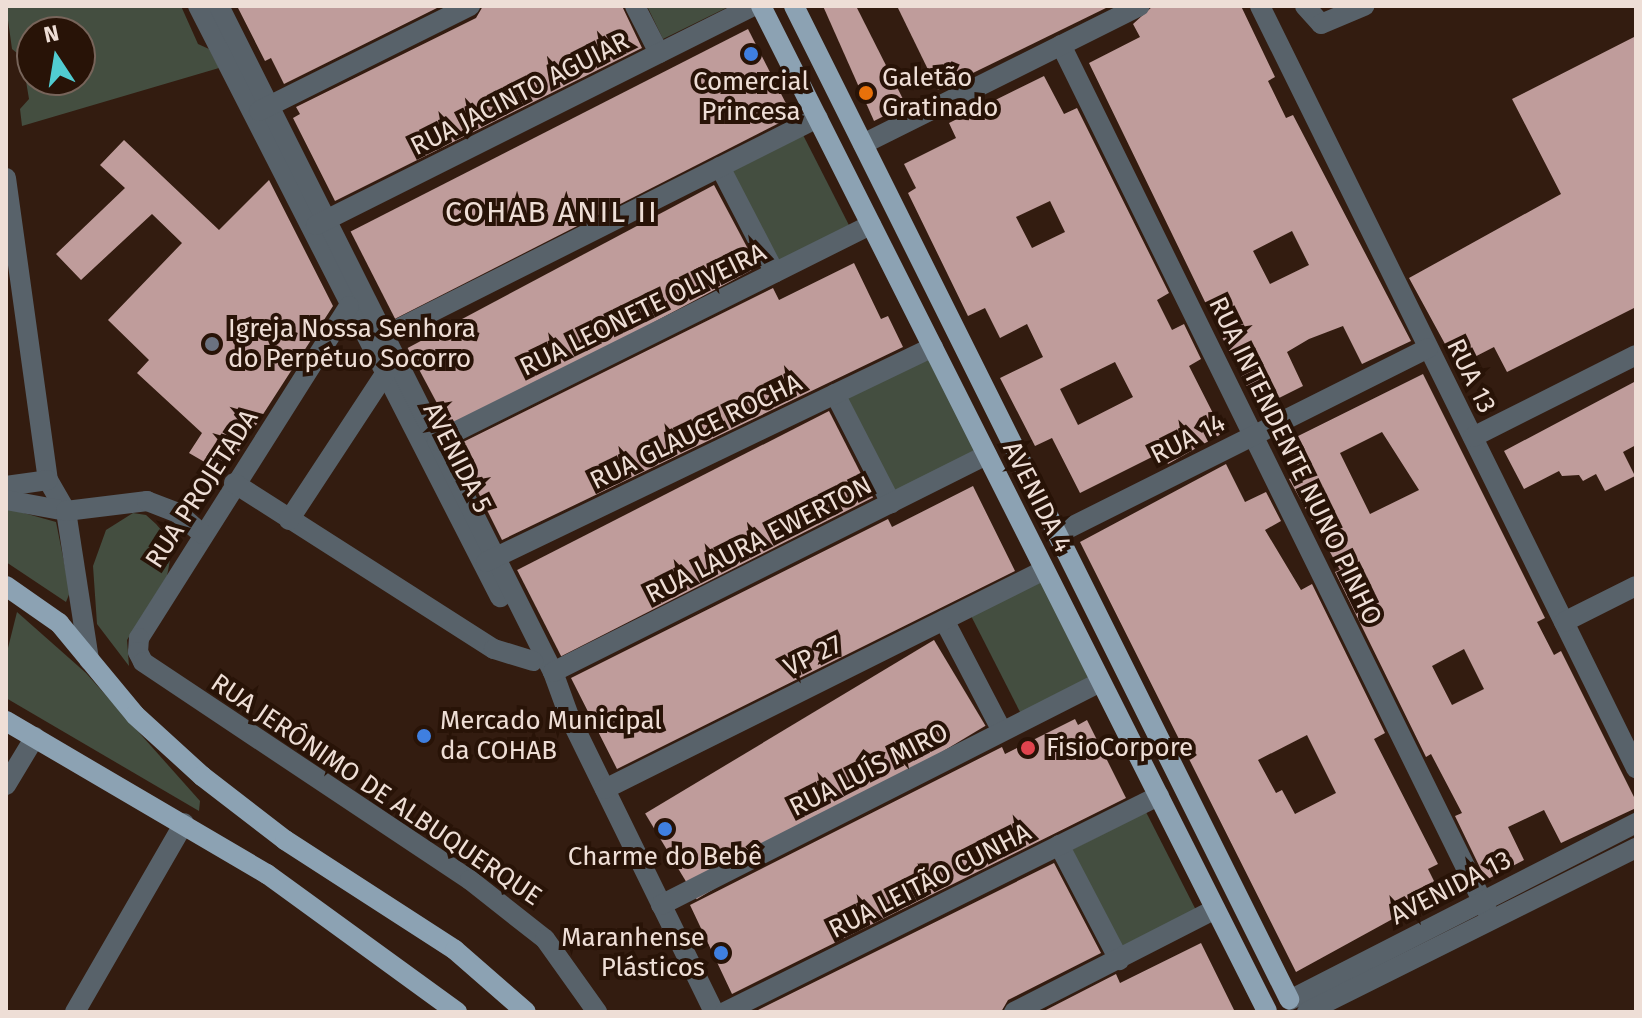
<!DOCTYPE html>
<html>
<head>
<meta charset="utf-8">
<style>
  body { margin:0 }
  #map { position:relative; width:1642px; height:1018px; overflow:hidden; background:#331c10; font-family:"Fira Sans",sans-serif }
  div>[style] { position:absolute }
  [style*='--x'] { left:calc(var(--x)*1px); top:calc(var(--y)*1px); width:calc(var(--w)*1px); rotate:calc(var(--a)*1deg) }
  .green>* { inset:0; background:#444e40; transform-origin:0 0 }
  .building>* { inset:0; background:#bf9c9b; transform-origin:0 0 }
  .minor>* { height:20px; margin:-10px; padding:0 10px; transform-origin:10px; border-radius:10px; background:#58626a }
  .major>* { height:20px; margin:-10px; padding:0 10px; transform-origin:10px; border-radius:10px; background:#8ca2b3 }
  .dots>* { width:22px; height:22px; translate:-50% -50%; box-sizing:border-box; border:4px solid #281307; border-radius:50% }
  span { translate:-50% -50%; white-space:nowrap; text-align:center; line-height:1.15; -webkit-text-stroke:8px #281307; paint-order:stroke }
  .poi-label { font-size:26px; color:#eeded6 }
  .left { translate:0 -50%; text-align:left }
  .right { translate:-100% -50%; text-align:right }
  .street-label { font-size:26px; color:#eeded6 }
  .quarter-label { font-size:30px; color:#eeded6; letter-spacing:2px }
  .frame { position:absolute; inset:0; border:8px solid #eeded6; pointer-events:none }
  .north { position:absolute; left:16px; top:16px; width:80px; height:80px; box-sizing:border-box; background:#281307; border:2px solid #77645a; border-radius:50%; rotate:348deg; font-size:22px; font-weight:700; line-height:32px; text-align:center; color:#eeded6 }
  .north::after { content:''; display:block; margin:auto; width:28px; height:36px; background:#51ccd1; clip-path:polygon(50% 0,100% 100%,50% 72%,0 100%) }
</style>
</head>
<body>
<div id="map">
  <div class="green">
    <i style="clip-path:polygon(evenodd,6px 6px,181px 6px,198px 44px,209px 49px,219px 68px,22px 126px,20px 109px,29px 99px,22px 57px,12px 49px,6px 6px,32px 32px,80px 32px,80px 80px,32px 80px,32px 32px)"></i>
    <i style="clip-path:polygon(647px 6px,730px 6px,663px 39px)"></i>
    <i style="left:801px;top:131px;width:110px;height:83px;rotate:63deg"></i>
    <i style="left:927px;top:356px;width:110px;height:93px;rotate:63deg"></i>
    <i style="clip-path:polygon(6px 508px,56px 522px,70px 592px,66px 602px,6px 562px)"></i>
    <i style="clip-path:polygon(133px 513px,146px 515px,156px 524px,168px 538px,171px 555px,167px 576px,127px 640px,129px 666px,97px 624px,93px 566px,106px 530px)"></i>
    <i style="left:1042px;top:579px;width:110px;height:80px;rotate:63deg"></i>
    <i style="clip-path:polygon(17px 612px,86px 673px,200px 801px,199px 811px,6px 698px,6px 656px)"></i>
    <i style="left:1146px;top:812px;width:111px;height:86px;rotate:63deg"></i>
  </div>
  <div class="building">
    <i style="clip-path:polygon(237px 6px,441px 6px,284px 84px,271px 58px,265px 61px)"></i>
    <i style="clip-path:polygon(483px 6px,622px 6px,642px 48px,335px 201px,293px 118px,300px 114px,296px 107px,476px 18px)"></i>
    <i style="clip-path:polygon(823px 6px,856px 6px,906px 105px,874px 121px)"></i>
    <i style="clip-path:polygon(897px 6px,1110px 6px,938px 90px)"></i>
    <i style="clip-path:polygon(evenodd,1153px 6px,1241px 6px,1275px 77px,1268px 81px,1286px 118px,1293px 115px,1411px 341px,1362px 364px,1343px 326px,1309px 339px,1287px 352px,1303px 386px,1257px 409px,1089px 63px,1140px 37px,1133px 24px,1153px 6px,1292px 231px,1309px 265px,1270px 284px,1253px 251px,1292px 231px)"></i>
    <i style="left:748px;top:29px;width:98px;height:446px;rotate:63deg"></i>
    <i style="clip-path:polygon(1636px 36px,1636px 307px,1507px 372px,1494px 347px,1457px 366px,1409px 278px,1561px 194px,1512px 99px)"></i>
    <i style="clip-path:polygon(evenodd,1044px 76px,1064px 114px,1077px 108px,1169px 293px,1157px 300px,1172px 330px,1184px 324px,1201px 359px,1189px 366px,1223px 433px,1168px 464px,1162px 452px,1080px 493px,1052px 438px,1035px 446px,1000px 378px,1043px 357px,1027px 324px,1000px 338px,985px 308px,968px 316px,908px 193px,916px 188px,904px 164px,956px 138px,949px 123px,1044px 76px,1050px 201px,1065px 232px,1032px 248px,1016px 217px,1050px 201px,1044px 76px,1115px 362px,1133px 397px,1078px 425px,1060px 389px,1115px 362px)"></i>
    <i style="clip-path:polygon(124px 140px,219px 230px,269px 180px,333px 306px,236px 456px,220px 471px,189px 453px,202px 433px,137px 373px,149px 360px,108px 320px,182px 243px,152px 214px,81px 280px,56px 254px,125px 188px,100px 165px)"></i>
    <i style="left:714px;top:185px;width:93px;height:347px;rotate:62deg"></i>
    <i style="clip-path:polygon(854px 263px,881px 319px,888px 316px,903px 347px,502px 540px,455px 446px,773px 288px,779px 300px)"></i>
    <i style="clip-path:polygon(evenodd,1423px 374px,1545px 618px,1537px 622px,1554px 655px,1561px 651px,1636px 801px,1636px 808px,1561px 843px,1544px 810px,1508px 827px,1524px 860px,1486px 880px,1455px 816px,1462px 813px,1431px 754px,1426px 757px,1335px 572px,1340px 570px,1289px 479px,1301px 473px,1286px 442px,1423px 374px,1382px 432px,1419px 490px,1370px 514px,1340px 453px,1382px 432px,1423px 374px,1464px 649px,1484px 689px,1452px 705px,1432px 666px,1464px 649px)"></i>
    <i style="clip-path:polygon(1636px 381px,1636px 445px,1623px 452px,1635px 476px,1605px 491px,1596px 474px,1583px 481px,1579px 475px,1562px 476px,1559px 471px,1524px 489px,1504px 451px)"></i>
    <i style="left:829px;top:411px;width:97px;height:350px;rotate:63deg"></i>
    <i style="clip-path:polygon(evenodd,1226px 464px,1245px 502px,1266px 492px,1281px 521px,1265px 530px,1301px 590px,1312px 584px,1385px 733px,1374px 739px,1438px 864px,1428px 869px,1440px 893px,1296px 972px,1080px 542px,1226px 464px,1307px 735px,1336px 793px,1295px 814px,1282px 790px,1276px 793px,1258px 760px,1307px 735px)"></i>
    <i style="clip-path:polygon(973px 486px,1015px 571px,617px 769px,571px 678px,888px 519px,892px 527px)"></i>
    <i style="left:934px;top:640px;width:100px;height:337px;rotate:59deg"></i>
    <i style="clip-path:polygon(1075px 719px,1078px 725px,1087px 720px,1126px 798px,732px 994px,690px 905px,1002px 747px,1005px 754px)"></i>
    <i style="clip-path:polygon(1054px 863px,1101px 953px,1008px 1000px,1001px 1012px,754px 1012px)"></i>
    <i style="clip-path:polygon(1201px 943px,1235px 1012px,1042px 1012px,1116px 974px,1120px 983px)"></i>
  </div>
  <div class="minor">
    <i style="--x:198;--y:6;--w:664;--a:62.93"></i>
    <i style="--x:219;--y:6;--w:745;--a:63.37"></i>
    <i style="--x:553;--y:672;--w:47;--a:70"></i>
    <i style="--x:569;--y:716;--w:330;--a:63.9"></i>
    <i style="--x:635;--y:6;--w:53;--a:62.9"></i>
    <i style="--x:1260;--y:6;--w:850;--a:63.74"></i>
    <i style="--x:1305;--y:6;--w:24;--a:48"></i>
    <i style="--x:1321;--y:24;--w:47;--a:-22.7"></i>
    <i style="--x:1061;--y:45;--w:974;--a:63.8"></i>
    <i style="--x:259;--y:111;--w:236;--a:-26.5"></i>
    <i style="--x:863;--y:144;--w:309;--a:-26.5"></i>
    <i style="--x:720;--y:167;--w:119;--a:62.6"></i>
    <i style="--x:6;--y:178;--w:305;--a:82.1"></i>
    <i style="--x:48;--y:480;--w:36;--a:60"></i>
    <i style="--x:66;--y:511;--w:151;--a:81.2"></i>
    <i style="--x:316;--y:225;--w:490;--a:-26.6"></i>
    <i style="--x:349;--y:306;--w:393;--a:122.3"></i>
    <i style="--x:139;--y:638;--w:14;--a:94"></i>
    <i style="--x:138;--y:652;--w:11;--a:63"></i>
    <i style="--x:143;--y:662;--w:393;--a:33.7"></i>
    <i style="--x:470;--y:880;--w:95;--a:38.2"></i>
    <i style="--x:545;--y:939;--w:90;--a:54.5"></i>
    <i style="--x:372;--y:342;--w:499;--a:-26.7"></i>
    <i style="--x:835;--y:394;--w:123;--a:62.8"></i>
    <i style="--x:1473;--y:437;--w:182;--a:-26.7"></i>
    <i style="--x:437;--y:441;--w:485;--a:-26.5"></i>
    <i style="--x:234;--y:483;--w:308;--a:32.6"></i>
    <i style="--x:494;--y:649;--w:41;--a:17.1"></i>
    <i style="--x:6;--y:486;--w:42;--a:-8.1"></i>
    <i style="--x:6;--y:500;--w:61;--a:10.4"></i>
    <i style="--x:66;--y:511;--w:82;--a:-7"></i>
    <i style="--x:147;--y:501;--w:33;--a:21"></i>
    <i style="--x:178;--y:513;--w:32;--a:41"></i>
    <i style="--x:289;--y:520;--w:182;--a:-56.7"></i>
    <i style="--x:1057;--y:534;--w:415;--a:-26.6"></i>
    <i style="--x:486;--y:562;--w:496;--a:-25.7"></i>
    <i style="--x:944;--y:620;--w:125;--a:62.4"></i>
    <i style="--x:1564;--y:622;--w:80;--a:-26.6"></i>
    <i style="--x:553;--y:672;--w:485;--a:-26.6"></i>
    <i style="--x:6;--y:785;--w:56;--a:-58.9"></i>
    <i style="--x:605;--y:789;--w:491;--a:-26.5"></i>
    <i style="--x:1059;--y:845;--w:130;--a:62.4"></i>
    <i style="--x:661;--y:905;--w:493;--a:-26.9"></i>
    <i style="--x:1290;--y:1000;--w:389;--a:-27.1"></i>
    <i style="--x:75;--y:1012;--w:218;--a:-60"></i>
    <i style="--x:725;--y:1012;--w:485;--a:-26.5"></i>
    <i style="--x:1014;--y:1012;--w:226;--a:-27.1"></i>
    <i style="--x:1307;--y:1012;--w:368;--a:-26.5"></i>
  </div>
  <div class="major">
    <i style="--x:761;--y:6;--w:1125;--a:63.28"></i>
    <i style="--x:794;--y:6;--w:1110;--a:63.5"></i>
    <i style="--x:6;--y:586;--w:65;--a:34.9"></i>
    <i style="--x:59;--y:623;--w:119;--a:50.4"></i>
    <i style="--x:135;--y:715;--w:91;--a:42.3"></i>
    <i style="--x:202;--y:776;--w:105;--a:37.6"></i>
    <i style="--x:285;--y:840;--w:202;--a:32.9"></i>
    <i style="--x:455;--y:950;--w:94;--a:41.1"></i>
    <i style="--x:6;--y:721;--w:303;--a:30.4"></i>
    <i style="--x:267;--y:874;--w:235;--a:36"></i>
  </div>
  <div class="dots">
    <i style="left:751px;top:54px;background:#3f7fe0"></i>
    <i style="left:866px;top:93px;background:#e8710a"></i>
    <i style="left:212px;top:344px;background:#6b7280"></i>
    <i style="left:424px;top:736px;background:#3f7fe0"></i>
    <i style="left:1028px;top:748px;background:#e0444e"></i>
    <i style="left:665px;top:829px;background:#3f7fe0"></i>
    <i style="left:721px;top:953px;background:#3f7fe0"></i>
  </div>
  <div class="poi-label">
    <span class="left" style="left:882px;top:93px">Galetão<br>Gratinado</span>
    <span style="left:751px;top:97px">Comercial<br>Princesa</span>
    <span class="left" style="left:228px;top:344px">Igreja Nossa Senhora<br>do Perpétuo Socorro</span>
    <span class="left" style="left:440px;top:736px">Mercado Municipal<br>da COHAB</span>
    <span class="left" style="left:1046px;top:748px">FisioCorpore</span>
    <span style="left:665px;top:857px">Charme do Bebê</span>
    <span class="right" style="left:705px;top:953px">Maranhense<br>Plásticos</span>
  </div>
  <div class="street-label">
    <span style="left:520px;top:94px;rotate:-27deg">RUA JACINTO AGUIAR</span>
    <span style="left:643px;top:310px;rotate:-26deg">RUA LEONETE OLIVEIRA</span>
    <span style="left:1471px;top:376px;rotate:64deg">RUA 13</span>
    <span style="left:696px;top:432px;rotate:-26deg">RUA GLAUCE ROCHA</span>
    <span style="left:1188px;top:439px;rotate:-27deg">RUA 14</span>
    <span style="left:457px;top:458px;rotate:63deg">AVENIDA 5</span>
    <span style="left:1295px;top:461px;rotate:64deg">RUA INTENDENTE NUNO PINHO</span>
    <span style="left:202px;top:489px;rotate:-57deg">RUA PROJETADA</span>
    <span style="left:1037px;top:497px;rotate:63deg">AVENIDA 4</span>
    <span style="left:759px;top:540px;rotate:-27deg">RUA LAURA EWERTON</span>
    <span style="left:813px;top:656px;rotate:-26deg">VP 27</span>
    <span style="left:869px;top:770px;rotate:-27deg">RUA LUÍS MIRO</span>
    <span style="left:376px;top:790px;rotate:34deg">RUA JERÔNIMO DE ALBUQUERQUE</span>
    <span style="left:930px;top:881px;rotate:-27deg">RUA LEITÃO CUNHA</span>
    <span style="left:1451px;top:888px;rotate:-27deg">AVENIDA 13</span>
  </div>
  <div class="quarter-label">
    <span style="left:552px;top:212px">COHAB ANIL II</span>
  </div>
  <div class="frame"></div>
  <div class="north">N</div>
</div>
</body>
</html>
